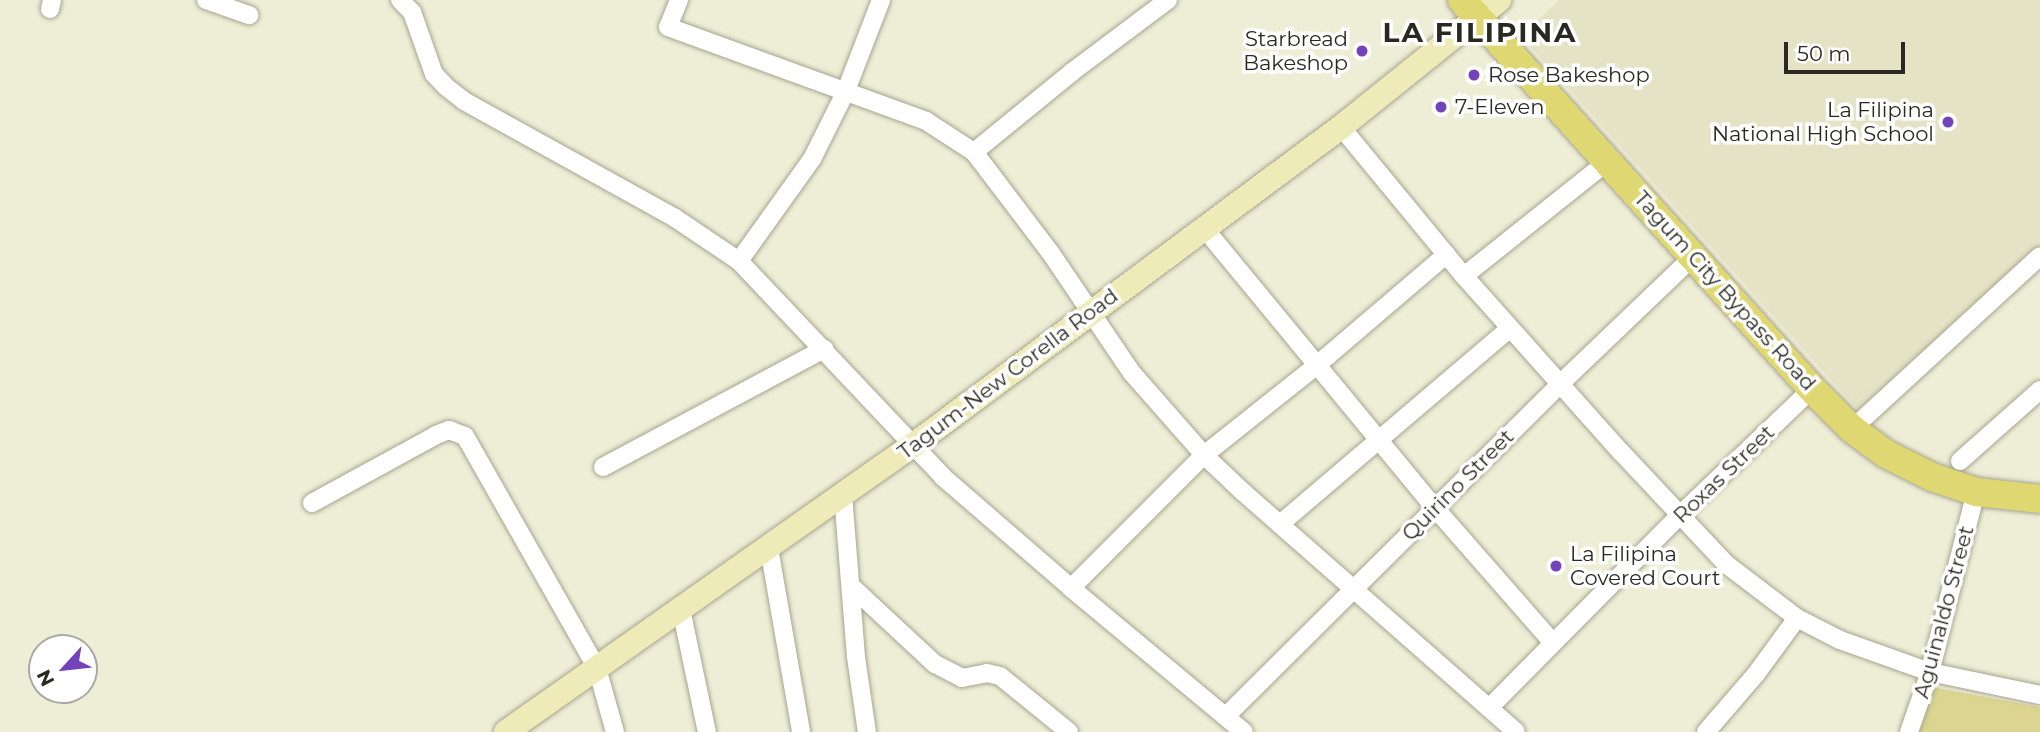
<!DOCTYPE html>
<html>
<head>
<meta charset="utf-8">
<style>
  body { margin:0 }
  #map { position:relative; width:2040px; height:732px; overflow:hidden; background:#eeedd6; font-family:Montserrat,sans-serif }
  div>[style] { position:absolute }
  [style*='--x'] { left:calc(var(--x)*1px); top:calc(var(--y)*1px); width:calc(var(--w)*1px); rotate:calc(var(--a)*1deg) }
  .built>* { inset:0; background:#e5e3c5 }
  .green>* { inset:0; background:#dbd591 }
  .roads { filter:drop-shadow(0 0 2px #a7a590) drop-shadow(0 0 2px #a7a590) }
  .minor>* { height:18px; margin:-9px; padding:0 9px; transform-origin:9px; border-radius:9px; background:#fff }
  .secondary>* { height:24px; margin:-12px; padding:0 12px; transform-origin:12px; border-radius:12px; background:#efebb8 }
  .primary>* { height:28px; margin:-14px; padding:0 14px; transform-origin:14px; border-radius:14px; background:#dfd771 }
  .dots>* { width:19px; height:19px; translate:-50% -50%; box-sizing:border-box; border:4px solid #fff; border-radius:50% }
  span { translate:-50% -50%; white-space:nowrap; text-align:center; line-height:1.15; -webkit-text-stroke:7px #fff; paint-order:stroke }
  .poi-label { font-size:21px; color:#2a2921 }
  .right { translate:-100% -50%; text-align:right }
  .left { translate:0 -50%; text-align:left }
  .street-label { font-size:21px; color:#2a2921 }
  .district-label { font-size:28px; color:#2a2921; font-weight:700; letter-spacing:2px }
  .north { position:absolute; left:28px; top:634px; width:70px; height:70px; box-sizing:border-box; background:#fff; border:2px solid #aaa9a6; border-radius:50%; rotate:243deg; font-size:19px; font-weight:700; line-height:28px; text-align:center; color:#2a2921 }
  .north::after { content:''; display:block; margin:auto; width:24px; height:32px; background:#7343bb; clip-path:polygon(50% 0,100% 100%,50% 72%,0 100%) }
  .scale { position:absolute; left:1784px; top:42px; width:121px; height:32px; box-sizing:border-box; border:4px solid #2a2921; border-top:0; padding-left:9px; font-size:21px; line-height:24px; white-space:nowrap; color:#2a2921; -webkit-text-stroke:5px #fff; paint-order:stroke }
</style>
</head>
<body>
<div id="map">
  <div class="built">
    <i style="clip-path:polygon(1559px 0,2040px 0,2040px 245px,1858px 410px,1521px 36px)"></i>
  </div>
  <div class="green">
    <i style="clip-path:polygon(1932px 687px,2040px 707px,2040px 732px,1915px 732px)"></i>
  </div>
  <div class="roads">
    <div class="minor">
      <i style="--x:206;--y:0;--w:46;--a:19.2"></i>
      <i style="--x:400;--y:0;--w:17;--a:45"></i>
      <i style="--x:412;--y:12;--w:66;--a:70.5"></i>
      <i style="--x:434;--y:74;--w:16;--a:47"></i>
      <i style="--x:445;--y:86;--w:24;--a:38"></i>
      <i style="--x:464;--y:101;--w:241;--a:29"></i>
      <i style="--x:675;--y:218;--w:77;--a:33.9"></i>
      <i style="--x:739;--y:261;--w:297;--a:46.6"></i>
      <i style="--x:943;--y:477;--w:169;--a:40.9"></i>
      <i style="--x:1071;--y:588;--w:225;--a:39.8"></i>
      <i style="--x:679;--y:0;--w:29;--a:112"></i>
      <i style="--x:668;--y:27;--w:275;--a:20"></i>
      <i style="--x:926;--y:121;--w:57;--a:32.9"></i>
      <i style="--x:974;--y:152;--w:126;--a:52.8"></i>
      <i style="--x:1050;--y:252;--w:146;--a:55.9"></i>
      <i style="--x:1132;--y:373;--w:109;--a:48.7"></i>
      <i style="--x:1204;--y:455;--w:54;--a:43.5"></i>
      <i style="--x:1243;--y:492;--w:363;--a:41.3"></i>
      <i style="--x:50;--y:9;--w:9;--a:-77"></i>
      <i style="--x:1341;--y:127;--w:193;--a:50.5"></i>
      <i style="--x:1464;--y:276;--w:236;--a:48.3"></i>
      <i style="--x:1621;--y:452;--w:154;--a:46.8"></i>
      <i style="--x:1726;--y:564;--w:89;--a:37.3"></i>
      <i style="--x:1797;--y:618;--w:48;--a:27.1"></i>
      <i style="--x:1840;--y:640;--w:96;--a:19.6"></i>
      <i style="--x:1930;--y:672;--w:112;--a:11.8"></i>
      <i style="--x:974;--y:152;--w:127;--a:-39.2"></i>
      <i style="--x:1072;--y:72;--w:120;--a:-36.9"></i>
      <i style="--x:1204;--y:228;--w:363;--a:50.5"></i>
      <i style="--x:1435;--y:508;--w:179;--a:48.8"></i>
      <i style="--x:739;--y:261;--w:125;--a:-54.4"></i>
      <i style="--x:812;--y:159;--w:74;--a:-63.4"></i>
      <i style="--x:845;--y:93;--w:100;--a:-68.8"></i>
      <i style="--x:1464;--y:276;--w:184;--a:-38.6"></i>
      <i style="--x:1852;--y:429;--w:255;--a:-42.6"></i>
      <i style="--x:1960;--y:461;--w:107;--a:-41.6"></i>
      <i style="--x:603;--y:467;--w:251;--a:-28.1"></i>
      <i style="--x:843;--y:495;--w:163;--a:85.4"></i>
      <i style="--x:856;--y:657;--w:76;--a:81.7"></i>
      <i style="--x:312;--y:503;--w:141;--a:-28.7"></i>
      <i style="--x:436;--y:435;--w:14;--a:-21"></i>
      <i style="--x:449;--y:430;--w:17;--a:21"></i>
      <i style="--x:465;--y:436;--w:267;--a:60.4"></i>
      <i style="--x:597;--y:668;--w:66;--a:74.3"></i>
      <i style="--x:1280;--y:524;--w:302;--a:-40.4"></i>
      <i style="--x:769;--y:548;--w:187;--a:80.1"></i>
      <i style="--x:851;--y:586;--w:115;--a:42.9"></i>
      <i style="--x:935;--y:664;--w:30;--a:27"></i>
      <i style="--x:962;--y:678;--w:25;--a:-11"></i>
      <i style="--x:987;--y:673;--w:13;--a:13"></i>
      <i style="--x:1000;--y:676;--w:89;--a:39.1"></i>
      <i style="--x:1071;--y:588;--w:188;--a:-45"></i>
      <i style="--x:1204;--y:455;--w:144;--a:-38.5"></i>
      <i style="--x:1317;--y:365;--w:170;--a:-40.5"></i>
      <i style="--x:681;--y:609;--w:126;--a:78.1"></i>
      <i style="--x:1489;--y:708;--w:272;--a:-45.3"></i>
      <i style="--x:1680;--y:515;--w:182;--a:-43.7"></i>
      <i style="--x:1226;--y:716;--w:472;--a:-44.8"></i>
      <i style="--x:1561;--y:383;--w:182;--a:-43.7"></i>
      <i style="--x:1706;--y:732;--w:77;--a:-49.2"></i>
      <i style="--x:1756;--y:674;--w:69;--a:-53.8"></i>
      <i style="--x:1909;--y:732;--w:64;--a:-70.7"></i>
      <i style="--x:1930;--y:672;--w:186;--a:-75.7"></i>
    </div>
    <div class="secondary">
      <i style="--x:506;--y:732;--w:497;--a:-35.2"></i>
      <i style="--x:912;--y:446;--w:535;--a:-36.63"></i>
      <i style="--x:1341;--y:127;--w:203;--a:-38.8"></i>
    </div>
    <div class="primary">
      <i style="--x:1462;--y:0;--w:523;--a:48.02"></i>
      <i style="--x:1812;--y:389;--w:57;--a:45"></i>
      <i style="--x:1852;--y:429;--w:42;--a:36.3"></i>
      <i style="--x:1886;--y:454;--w:51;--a:26.6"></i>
      <i style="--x:1932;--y:477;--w:46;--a:18.8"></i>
      <i style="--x:1976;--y:492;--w:64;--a:6.2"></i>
    </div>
  </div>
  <div class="dots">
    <i style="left:1362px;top:51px;background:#7343bb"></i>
    <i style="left:1474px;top:75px;background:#7343bb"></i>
    <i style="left:1441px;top:107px;background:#7343bb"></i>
    <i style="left:1948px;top:122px;background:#7343bb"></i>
    <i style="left:1556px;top:566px;background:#7343bb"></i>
  </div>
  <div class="poi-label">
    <span class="right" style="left:1348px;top:51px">Starbread<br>Bakeshop</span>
    <span class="left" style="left:1488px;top:75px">Rose Bakeshop</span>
    <span class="left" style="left:1455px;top:107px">7-Eleven</span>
    <span class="right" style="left:1934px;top:122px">La Filipina<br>National High School</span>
    <span class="left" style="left:1570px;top:566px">La Filipina<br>Covered Court</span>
  </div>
  <div class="street-label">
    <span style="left:1725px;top:291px;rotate:48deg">Tagum City Bypass Road</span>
    <span style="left:1008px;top:374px;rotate:-37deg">Tagum-New Corella Road</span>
    <span style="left:1724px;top:474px;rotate:-44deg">Roxas Street</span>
    <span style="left:1458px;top:485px;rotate:-45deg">Quirino Street</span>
    <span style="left:1944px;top:612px;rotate:-75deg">Aguinaldo Street</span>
  </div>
  <div class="district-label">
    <span style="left:1480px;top:32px">LA FILIPINA</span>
  </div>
  <div class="north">N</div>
  <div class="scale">50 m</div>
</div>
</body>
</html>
